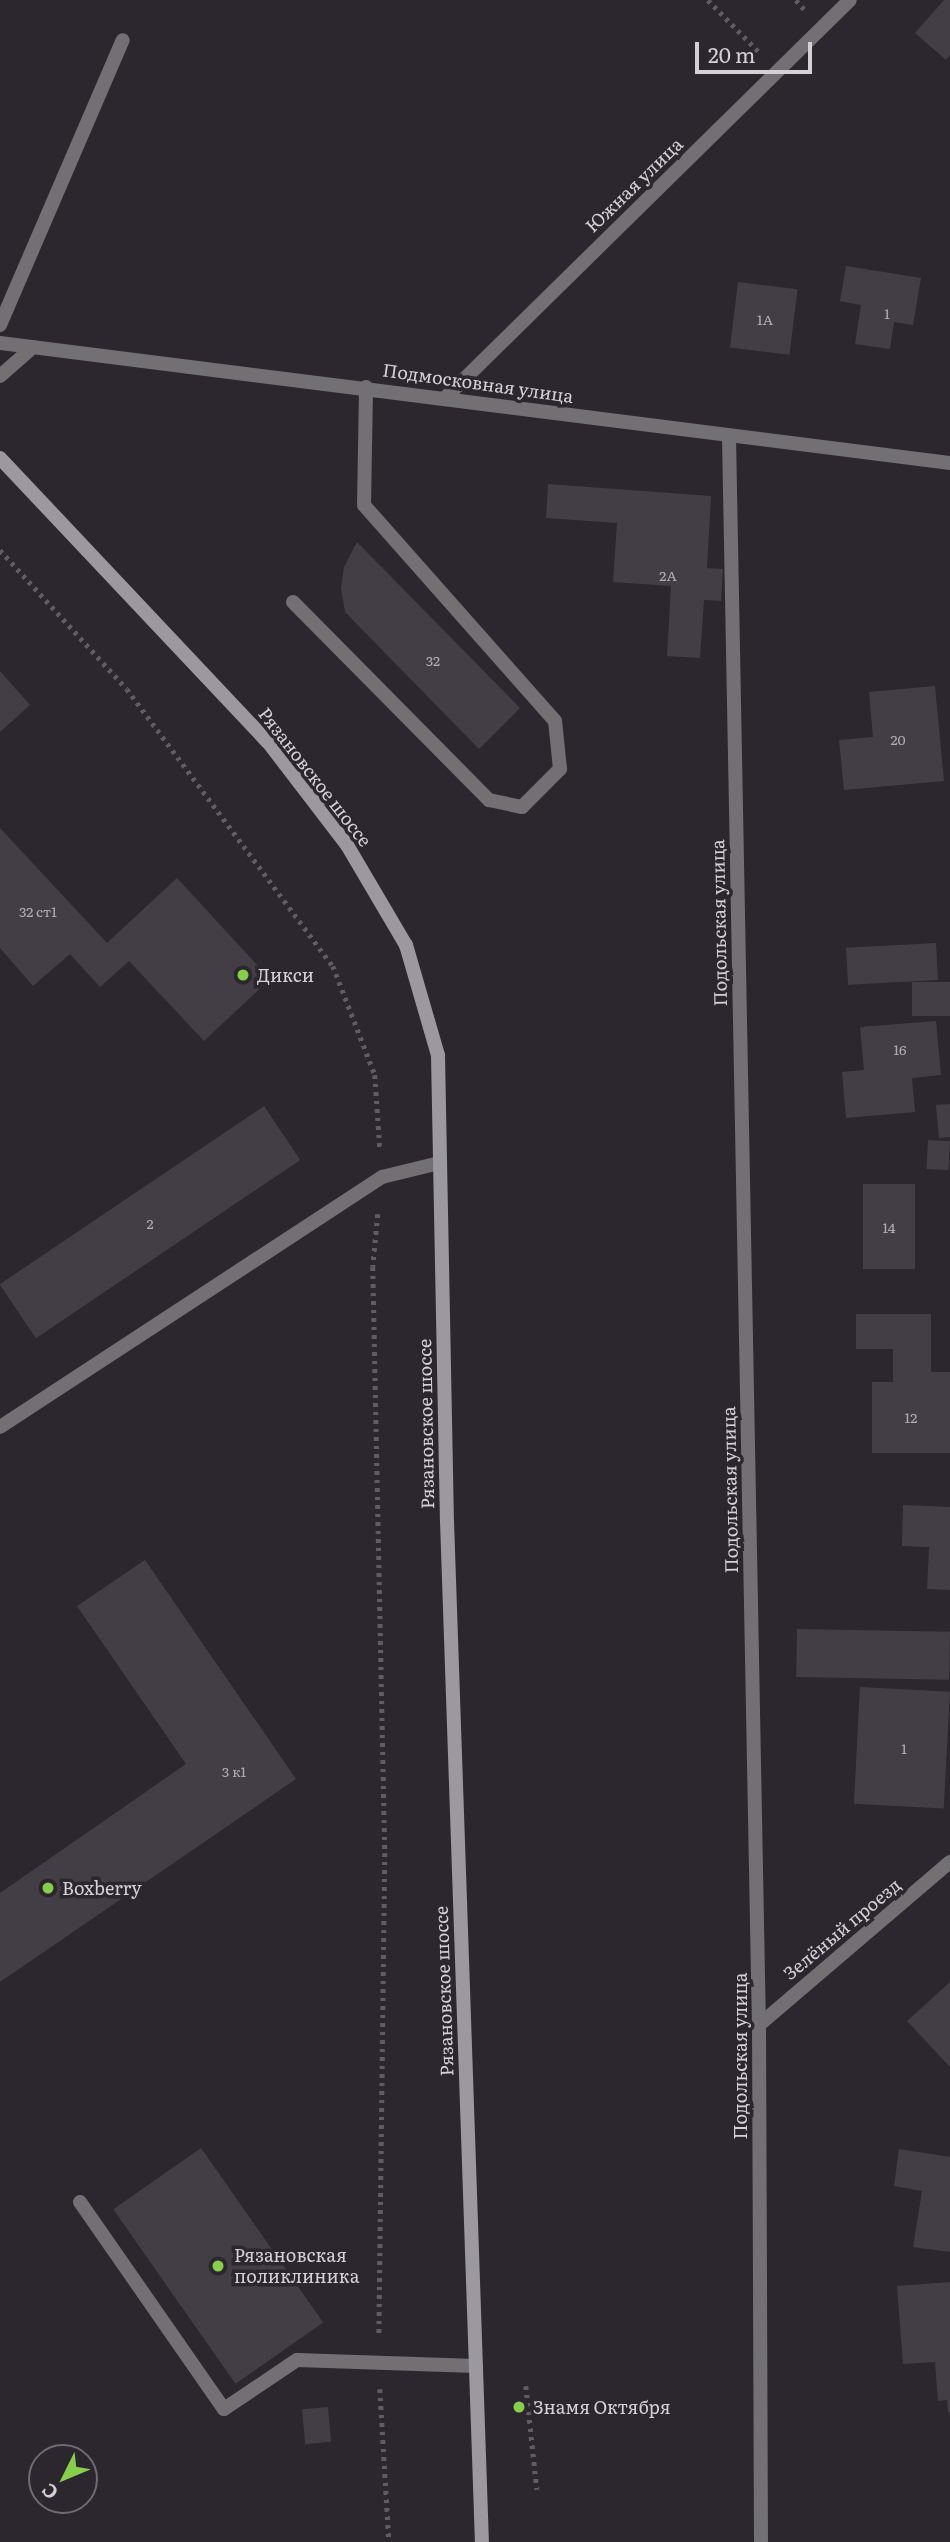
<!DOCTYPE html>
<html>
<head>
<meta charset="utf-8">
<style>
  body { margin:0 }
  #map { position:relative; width:950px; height:2542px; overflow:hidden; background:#2c272f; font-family:Literata,serif }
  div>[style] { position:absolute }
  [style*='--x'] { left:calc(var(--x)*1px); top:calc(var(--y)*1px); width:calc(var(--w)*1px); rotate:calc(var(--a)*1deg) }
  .building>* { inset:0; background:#433e46; transform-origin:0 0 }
  .path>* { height:4.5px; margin-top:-2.25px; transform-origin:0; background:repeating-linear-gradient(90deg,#615c63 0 3.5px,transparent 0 8.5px) }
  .service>* { height:14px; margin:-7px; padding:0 7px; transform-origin:7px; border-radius:7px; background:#737074 }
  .minor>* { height:14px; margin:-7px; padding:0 7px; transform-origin:7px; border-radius:7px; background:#737074 }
  .secondary>* { height:14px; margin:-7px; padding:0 7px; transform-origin:7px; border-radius:7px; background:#9c989f }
  .dots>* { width:19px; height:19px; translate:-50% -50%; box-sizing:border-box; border:4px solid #2c272f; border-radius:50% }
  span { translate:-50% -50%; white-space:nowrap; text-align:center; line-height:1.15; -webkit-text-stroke:7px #2c272f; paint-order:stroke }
  .number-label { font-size:14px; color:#b0acb2 }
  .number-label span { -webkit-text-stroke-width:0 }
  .street-label { font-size:18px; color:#d4d1d6 }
  .poi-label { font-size:18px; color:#d4d1d6 }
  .left { translate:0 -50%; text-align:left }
  .north { position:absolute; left:28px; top:2444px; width:70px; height:70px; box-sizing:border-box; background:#2c272f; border:2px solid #6f6b72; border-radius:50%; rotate:227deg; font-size:19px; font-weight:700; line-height:28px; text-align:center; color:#d4d1d6 }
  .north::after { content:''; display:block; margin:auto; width:24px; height:32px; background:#87cf4a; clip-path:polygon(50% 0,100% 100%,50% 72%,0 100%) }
  .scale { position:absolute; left:695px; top:42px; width:117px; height:32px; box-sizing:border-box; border:4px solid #d4d1d6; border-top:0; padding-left:9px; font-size:21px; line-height:24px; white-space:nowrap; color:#d4d1d6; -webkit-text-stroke:5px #2c272f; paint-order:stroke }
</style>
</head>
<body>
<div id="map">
  <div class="building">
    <i style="clip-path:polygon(944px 0,950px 0,950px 55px,946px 60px,915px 33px)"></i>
    <i style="clip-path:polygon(846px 266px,921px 278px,913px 325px,894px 322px,890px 349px,855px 344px,861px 305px,840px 301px)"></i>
    <i style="left:738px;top:282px;width:60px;height:66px;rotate:7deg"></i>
    <i style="clip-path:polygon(548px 484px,711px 496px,707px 568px,723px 569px,721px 601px,704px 600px,700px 658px,667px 656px,671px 586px,613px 582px,617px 523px,546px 518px)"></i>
    <i style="clip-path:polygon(357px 542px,520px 708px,479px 749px,345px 612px,341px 589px,344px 567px)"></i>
    <i style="clip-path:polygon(0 671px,30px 705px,0 732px)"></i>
    <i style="clip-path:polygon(935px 686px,944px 781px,844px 790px,839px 740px,873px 737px,869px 692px)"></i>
    <i style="clip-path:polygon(0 828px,107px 943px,177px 878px,270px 979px,204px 1041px,129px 961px,100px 987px,70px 954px,33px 986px,0 948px)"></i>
    <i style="left:936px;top:943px;width:37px;height:90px;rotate:87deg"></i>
    <i style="left:950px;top:982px;width:34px;height:38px;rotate:90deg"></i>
    <i style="clip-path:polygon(936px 1021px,941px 1075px,912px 1078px,915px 1112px,846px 1118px,842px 1072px,864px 1070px,860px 1027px)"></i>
    <i style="clip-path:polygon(950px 1104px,950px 1137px,939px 1138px,936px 1105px)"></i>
    <i style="left:264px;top:1106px;width:65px;height:319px;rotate:56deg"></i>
    <i style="left:928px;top:1140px;width:22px;height:29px;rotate:3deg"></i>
    <i style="left:863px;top:1184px;width:52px;height:85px"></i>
    <i style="clip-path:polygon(856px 1314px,931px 1314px,931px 1372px,950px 1372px,950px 1453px,872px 1453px,872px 1382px,893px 1382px,893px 1349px,856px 1349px)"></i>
    <i style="clip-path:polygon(903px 1505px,950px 1507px,950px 1590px,927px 1589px,929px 1547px,902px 1546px)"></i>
    <i style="clip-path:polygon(145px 1560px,296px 1779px,0 1982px,0 1893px,186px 1764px,77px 1606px)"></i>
    <i style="left:797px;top:1629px;width:153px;height:48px;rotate:1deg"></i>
    <i style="left:860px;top:1687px;width:90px;height:117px;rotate:3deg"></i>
    <i style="clip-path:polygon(950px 1982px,950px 2067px,907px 2021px)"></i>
    <i style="left:201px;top:2148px;width:213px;height:107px;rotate:55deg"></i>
    <i style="clip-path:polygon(899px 2149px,950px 2157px,950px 2252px,913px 2247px,922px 2191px,894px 2186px)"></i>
    <i style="clip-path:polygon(950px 2282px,950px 2412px,948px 2412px,947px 2400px,938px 2401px,935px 2362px,903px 2364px,897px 2286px)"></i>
    <i style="left:328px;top:2407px;width:35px;height:26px;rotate:85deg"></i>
  </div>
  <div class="path">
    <i style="--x:708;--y:0;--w:74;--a:45.5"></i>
    <i style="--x:796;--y:0;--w:13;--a:48"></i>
    <i style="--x:0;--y:550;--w:188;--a:47.6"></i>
    <i style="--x:127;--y:689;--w:345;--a:53.4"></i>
    <i style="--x:333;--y:966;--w:117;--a:68.9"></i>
    <i style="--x:375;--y:1075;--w:74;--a:86.1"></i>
    <i style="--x:378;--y:1214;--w:53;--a:95.4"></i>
    <i style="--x:373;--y:1267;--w:586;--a:88.83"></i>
    <i style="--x:385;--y:1853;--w:482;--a:90.7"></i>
    <i style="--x:526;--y:2386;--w:104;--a:83.9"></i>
    <i style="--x:380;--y:2389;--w:153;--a:86.6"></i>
  </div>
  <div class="service">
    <i style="--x:0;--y:325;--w:310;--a:-66.7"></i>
    <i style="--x:0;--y:376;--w:44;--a:-41.3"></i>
    <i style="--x:293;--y:602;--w:279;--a:45.3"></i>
    <i style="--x:489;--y:800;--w:34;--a:12"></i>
    <i style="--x:522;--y:807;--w:54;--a:-45"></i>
    <i style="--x:560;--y:769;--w:48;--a:-95.9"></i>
    <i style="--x:555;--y:721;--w:288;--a:-131.5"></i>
    <i style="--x:364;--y:505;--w:118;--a:-89"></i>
    <i style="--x:0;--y:1427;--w:457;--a:-33.2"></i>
    <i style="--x:382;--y:1177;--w:59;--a:-13.8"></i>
    <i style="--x:80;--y:2202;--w:252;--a:55.2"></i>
    <i style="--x:224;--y:2409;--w:88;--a:-33.9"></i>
    <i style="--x:297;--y:2360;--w:179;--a:1.9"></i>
  </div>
  <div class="minor">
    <i style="--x:0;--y:343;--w:958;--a:7.2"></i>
    <i style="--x:446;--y:397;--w:566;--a:-44.5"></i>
    <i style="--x:729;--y:437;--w:1588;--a:88.92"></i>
    <i style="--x:759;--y:2025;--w:517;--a:89.78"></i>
    <i style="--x:759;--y:2025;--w:251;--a:-40.5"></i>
  </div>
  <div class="secondary">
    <i style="--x:0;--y:458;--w:390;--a:46.7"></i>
    <i style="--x:268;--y:742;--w:130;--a:52.5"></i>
    <i style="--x:347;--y:845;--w:116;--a:59.5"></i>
    <i style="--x:406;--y:945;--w:115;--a:73.8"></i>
    <i style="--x:438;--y:1055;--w:466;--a:88.9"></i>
    <i style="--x:447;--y:1521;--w:1022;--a:88.04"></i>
  </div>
  <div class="dots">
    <i style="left:243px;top:975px;background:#87cf4a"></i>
    <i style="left:48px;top:1888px;background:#87cf4a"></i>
    <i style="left:218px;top:2266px;background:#87cf4a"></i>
    <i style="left:519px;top:2407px;background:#87cf4a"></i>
  </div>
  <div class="number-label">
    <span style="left:887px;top:313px">1</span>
    <span style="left:765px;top:319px">1А</span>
    <span style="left:668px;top:575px">2А</span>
    <span style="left:433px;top:660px">32</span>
    <span style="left:898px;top:739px">20</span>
    <span style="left:38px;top:911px">32 ст1</span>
    <span style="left:900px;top:1049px">16</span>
    <span style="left:150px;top:1223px">2</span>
    <span style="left:889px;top:1227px">14</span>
    <span style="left:911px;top:1417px">12</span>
    <span style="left:904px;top:1748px">1</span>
    <span style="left:234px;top:1771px">3 к1</span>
  </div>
  <div class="street-label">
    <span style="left:634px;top:185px;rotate:-44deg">Южная улица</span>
    <span style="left:478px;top:383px;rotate:8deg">Подмосковная улица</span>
    <span style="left:315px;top:777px;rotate:52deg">Рязановское шоссе</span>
    <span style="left:719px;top:923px;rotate:-91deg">Подольская улица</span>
    <span style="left:426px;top:1424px;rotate:-91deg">Рязановское шоссе</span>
    <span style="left:730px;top:1490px;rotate:-91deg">Подольская улица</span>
    <span style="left:842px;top:1929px;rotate:-40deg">Зелёный проезд</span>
    <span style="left:444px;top:1991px;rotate:-92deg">Рязановское шоссе</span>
    <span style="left:740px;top:2056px;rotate:-90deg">Подольская улица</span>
  </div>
  <div class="poi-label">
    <span class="left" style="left:257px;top:975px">Дикси</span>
    <span class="left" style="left:62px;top:1888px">Boxberry</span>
    <span class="left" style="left:234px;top:2266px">Рязановская<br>поликлиника</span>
    <span class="left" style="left:533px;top:2407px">Знамя Октября</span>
  </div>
  <div class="north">С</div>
  <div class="scale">20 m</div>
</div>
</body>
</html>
